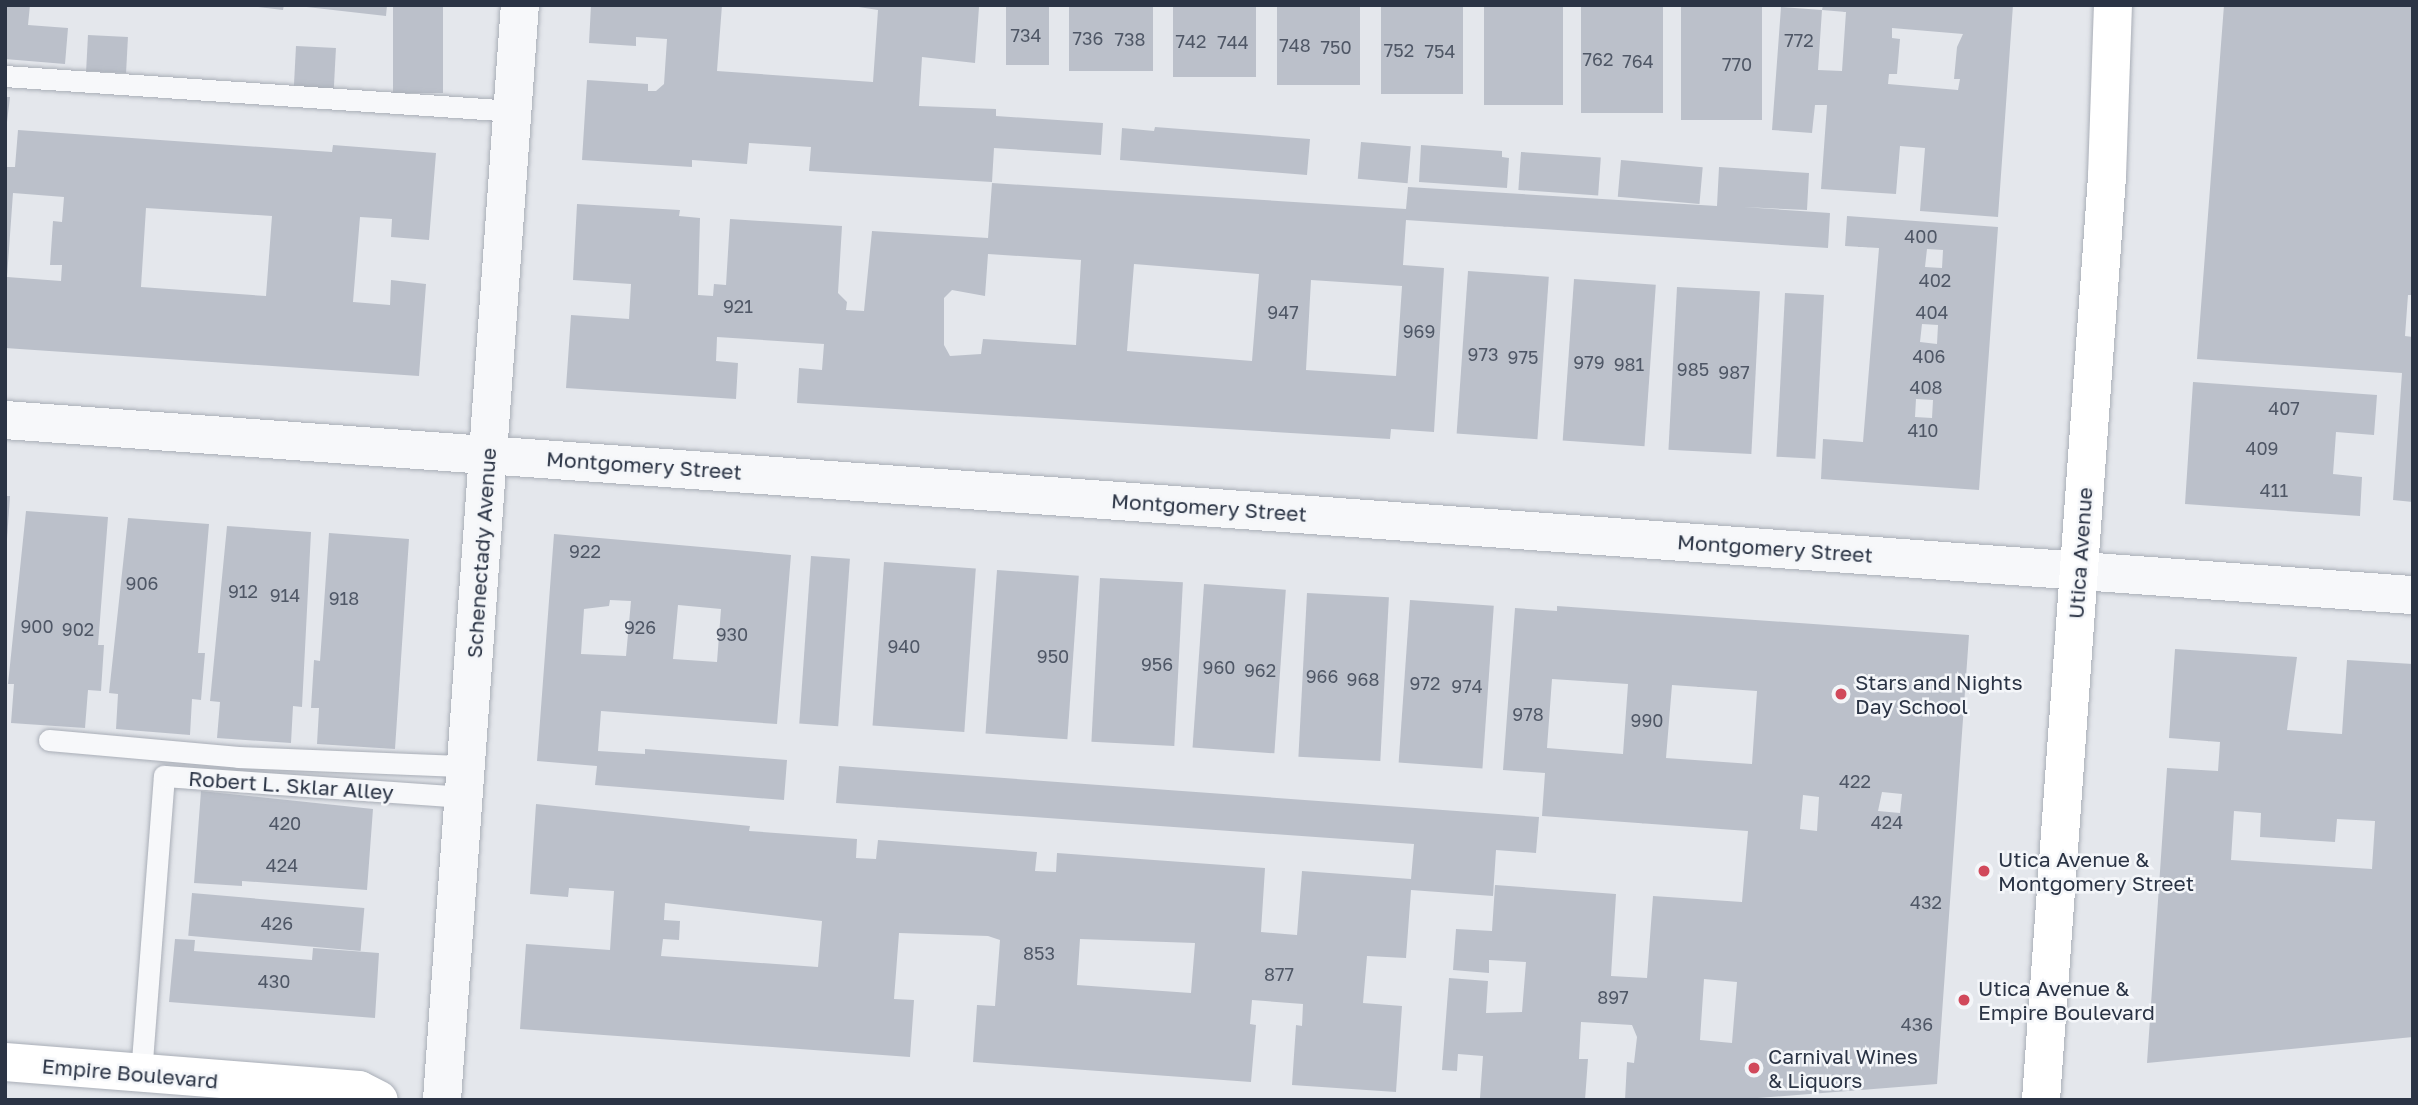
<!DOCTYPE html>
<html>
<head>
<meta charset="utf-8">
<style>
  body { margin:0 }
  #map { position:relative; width:2418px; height:1105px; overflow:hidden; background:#e4e7ec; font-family:"Golos Text",sans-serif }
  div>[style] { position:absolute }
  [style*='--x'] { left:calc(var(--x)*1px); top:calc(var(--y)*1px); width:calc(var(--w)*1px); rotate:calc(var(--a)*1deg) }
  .building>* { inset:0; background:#bbc0ca; transform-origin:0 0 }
  .roads { filter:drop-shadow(0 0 2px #a9aeb7) drop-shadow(0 0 2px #a9aeb7) }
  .service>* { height:21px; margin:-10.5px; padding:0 10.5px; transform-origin:10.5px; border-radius:10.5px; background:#f7f8fa }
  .minor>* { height:38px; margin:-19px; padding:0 19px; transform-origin:19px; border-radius:19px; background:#f7f8fa }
  .secondary>* { height:38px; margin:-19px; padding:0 19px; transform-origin:19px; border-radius:19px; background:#fff }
  .dots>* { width:19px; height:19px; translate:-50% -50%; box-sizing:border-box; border:4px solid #f4f6f9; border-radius:50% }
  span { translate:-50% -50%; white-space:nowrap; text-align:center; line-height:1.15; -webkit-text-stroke:5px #f4f6f9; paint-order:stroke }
  .number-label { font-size:18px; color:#4f5766 }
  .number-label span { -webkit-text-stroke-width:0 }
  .street-label { font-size:21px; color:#2b3445 }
  .poi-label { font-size:21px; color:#2b3445 }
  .left { translate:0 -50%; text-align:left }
  .frame { position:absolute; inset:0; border:7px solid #2b3445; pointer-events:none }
</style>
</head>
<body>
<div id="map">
  <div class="building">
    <i style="clip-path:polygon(5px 5px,30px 5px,28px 25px,68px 28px,65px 64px,5px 59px)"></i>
    <i style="clip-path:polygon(258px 5px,284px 5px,283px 10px,258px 7px)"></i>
    <i style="clip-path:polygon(289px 5px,387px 5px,386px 16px)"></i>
    <i style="left:393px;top:5px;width:50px;height:88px"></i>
    <i style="clip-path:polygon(591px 5px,722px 5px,717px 71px,873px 82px,878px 10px,846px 5px,979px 7px,975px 63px,922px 57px,919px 106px,996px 109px,996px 116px,1103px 123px,1101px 155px,994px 148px,992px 182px,809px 171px,811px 147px,749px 143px,747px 164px,692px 160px,692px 167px,582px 160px,587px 80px,648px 84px,648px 91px,656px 91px,664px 84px,667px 39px,636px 37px,636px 46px,589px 43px)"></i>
    <i style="left:1006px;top:5px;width:43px;height:60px"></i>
    <i style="left:1069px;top:5px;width:84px;height:66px"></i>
    <i style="left:1173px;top:5px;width:83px;height:72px"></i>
    <i style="left:1277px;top:5px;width:83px;height:80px"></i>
    <i style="left:1381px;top:5px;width:82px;height:89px"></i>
    <i style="left:1484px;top:5px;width:79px;height:100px"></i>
    <i style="left:1581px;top:5px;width:82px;height:108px"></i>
    <i style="left:1681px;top:5px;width:81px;height:115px"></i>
    <i style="clip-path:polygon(evenodd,1823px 5px,2013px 5px,1998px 217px,1920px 211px,1925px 148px,1900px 146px,1896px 194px,1821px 189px,1827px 105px,1815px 105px,1812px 133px,1772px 130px,1781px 7px,1822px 10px,1818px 70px,1842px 71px,1846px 12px,1822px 10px,1823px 5px,1892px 28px,1963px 34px,1957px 47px,1954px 79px,1960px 79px,1958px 90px,1888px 84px,1889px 74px,1897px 74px,1900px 39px,1892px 38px,1892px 28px)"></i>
    <i style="clip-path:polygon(2224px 5px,2413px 5px,2413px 295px,2408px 295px,2405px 336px,2413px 337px,2413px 502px,2393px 500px,2402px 373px,2197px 359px)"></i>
    <i style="left:88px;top:35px;width:40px;height:36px;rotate:3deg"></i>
    <i style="left:296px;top:46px;width:40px;height:42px;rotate:3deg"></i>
    <i style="clip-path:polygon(5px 97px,10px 97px,7px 122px,5px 122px)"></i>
    <i style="clip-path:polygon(1155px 127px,1310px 139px,1307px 175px,1120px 160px,1122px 128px,1154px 131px)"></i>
    <i style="clip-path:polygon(evenodd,18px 130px,332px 152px,333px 145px,436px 153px,429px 240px,391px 237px,392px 219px,360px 217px,353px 302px,390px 305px,391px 280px,426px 284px,419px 376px,5px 348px,5px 167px,15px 167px,18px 130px,13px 193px,64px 197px,62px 222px,53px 221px,50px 265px,62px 265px,61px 281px,7px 277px,13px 193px,18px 130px,146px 208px,272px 216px,266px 296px,141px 287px,146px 208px)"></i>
    <i style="left:1361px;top:142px;width:50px;height:37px;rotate:5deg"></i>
    <i style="clip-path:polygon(1421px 145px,1502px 151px,1502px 157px,1509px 158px,1507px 188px,1419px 182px)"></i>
    <i style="left:1521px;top:152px;width:80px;height:38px;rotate:4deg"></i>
    <i style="left:1621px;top:160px;width:82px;height:37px;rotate:5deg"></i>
    <i style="clip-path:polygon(evenodd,1719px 167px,1809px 173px,1807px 210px,1743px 207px,1830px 213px,1828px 248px,1406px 220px,1403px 265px,1444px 268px,1434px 432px,1391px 429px,1390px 439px,797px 403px,799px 368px,822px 370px,824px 344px,717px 337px,716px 361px,738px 363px,736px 399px,566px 388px,571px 315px,629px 319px,631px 284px,573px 280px,577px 204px,680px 210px,679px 216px,700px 218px,698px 295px,713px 296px,714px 284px,726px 285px,730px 219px,842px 226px,838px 293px,847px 302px,846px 310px,864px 311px,872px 231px,988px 238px,992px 183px,1406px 209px,1408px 187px,1717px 206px,1719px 167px,988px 254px,1081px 260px,1076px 345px,983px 339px,981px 354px,950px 356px,944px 345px,944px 298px,952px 290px,985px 296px,988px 254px,1719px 167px,1134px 264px,1259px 274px,1252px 361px,1127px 351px,1134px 264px,1719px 167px,1311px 280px,1402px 286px,1396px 376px,1306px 370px,1311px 280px)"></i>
    <i style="clip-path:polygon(evenodd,1847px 216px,1998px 227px,1979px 490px,1821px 479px,1823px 439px,1863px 442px,1879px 248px,1845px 246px,1847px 216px,1927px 249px,1943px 250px,1942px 268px,1925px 267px,1927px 249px,1847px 216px,1922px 324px,1938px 325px,1937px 344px,1920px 342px,1922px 324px,1847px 216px,1916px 399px,1933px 400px,1932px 418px,1915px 417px,1916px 399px)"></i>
    <i style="left:1468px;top:271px;width:81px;height:163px;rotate:4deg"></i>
    <i style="left:1574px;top:279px;width:82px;height:162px;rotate:4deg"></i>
    <i style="left:1677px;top:287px;width:83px;height:163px;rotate:3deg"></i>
    <i style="left:1785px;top:293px;width:39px;height:164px;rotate:3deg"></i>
    <i style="clip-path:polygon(2193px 382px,2377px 395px,2374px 435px,2336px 432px,2333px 474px,2362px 477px,2360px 516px,2185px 504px)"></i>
    <i style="clip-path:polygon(5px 496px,10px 496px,7px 539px,5px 539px)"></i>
    <i style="clip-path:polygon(26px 511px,108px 517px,98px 645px,104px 645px,101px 691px,88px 690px,85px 728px,11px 723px,14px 684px,8px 684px)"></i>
    <i style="clip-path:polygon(128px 518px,209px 524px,198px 653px,205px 653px,201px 700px,192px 699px,190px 735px,116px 729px,118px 694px,109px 693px)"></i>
    <i style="clip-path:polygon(227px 526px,311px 532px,302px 707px,293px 706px,291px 743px,217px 738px,220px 702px,210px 701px)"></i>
    <i style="clip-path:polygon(329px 533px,409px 539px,395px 749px,317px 744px,319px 708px,311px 708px,314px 660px,320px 661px)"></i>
    <i style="clip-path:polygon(evenodd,554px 534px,791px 555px,777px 724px,601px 711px,598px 751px,645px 754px,645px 749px,787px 760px,784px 800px,595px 785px,597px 766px,537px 761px,554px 534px,610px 600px,631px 601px,626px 656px,581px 654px,584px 609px,609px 606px,610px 600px,554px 534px,678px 605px,721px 609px,717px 662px,673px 659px,678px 605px)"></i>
    <i style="left:811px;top:556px;width:39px;height:168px;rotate:4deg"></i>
    <i style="left:884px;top:562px;width:92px;height:164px;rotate:4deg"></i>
    <i style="left:997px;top:570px;width:82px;height:164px;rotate:4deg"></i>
    <i style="left:1100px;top:578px;width:83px;height:164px;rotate:3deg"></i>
    <i style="left:1204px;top:584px;width:82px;height:164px;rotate:4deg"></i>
    <i style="left:1307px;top:593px;width:82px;height:164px;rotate:3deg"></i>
    <i style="left:1410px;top:600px;width:84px;height:163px;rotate:4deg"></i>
    <i style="clip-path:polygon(evenodd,1557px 606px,1969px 635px,1937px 1084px,1732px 1100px,1625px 1100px,1627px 1062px,1634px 1063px,1637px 1037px,1632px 1025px,1581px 1022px,1579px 1059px,1588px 1059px,1585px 1100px,1480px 1098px,1483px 1056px,1458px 1054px,1457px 1071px,1442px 1070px,1449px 978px,1488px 981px,1486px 1013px,1522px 1012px,1526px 962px,1489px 960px,1489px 973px,1453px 970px,1456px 929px,1492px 931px,1495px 885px,1616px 894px,1611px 976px,1647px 978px,1653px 896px,1742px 902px,1748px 831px,1542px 816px,1545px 773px,1503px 770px,1515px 608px,1557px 611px,1557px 606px,1552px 679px,1628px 684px,1623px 754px,1547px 748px,1552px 679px,1557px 606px,1672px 685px,1757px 691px,1752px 764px,1666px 758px,1672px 685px,1557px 606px,1882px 792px,1902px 794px,1900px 813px,1878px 811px,1882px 792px,1557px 606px,1803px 795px,1819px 797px,1817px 831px,1800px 829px,1803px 795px,1557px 606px,1704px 979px,1737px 982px,1732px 1043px,1700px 1040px,1704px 979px)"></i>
    <i style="clip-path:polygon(evenodd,2175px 649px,2297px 657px,2287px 730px,2342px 734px,2347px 660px,2413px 664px,2413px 1037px,2147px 1063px,2167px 768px,2218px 771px,2220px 742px,2169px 738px,2175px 649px,2234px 811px,2261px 813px,2260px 837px,2335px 842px,2337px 819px,2375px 821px,2372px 869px,2231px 860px,2234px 811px)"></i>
    <i style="clip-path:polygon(evenodd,839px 766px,1539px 817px,1536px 853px,1496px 850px,1493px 896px,1411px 890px,1406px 958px,1367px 956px,1363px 1003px,1402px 1006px,1396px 1092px,1292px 1085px,1296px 1025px,1302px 1026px,1303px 1004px,1252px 1000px,1250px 1024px,1256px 1025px,1251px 1082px,973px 1062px,977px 1005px,995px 1006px,1000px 940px,988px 936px,899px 933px,894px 999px,914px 1000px,910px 1057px,520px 1029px,526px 944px,610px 950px,614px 891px,569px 888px,568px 897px,530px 894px,536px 804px,750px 826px,749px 831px,857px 839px,856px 858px,876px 859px,878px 840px,1037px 852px,1035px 871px,1056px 872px,1057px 853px,1265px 868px,1261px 932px,1297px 935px,1302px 871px,1411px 879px,1414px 844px,836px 803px,839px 766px,665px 903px,822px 921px,818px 967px,661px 956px,663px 939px,679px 940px,680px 921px,664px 920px,665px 903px,839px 766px,1080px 939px,1195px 943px,1191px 993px,1077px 985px,1080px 939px)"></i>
    <i style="clip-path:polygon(201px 791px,373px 809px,367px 890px,242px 881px,242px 886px,194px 883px)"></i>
    <i style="left:192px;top:893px;width:173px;height:43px;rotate:5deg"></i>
    <i style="clip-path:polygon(175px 939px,195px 940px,194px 951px,312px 960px,313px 948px,379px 953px,375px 1018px,169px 1002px)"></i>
  </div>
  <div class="roads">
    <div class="service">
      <i style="--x:5;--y:76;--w:509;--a:3.94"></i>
      <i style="--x:49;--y:740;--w:190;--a:5.1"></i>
      <i style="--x:238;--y:757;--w:228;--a:2.3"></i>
      <i style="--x:141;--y:1074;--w:299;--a:-85.6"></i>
      <i style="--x:164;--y:776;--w:301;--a:4"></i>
    </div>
    <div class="minor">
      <i style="--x:5;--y:420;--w:2414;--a:4.16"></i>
      <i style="--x:442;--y:1100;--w:1098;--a:-85.93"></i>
    </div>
    <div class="secondary">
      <i style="--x:5;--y:1062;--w:355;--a:4.5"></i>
      <i style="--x:359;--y:1090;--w:22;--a:27"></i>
      <i style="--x:2041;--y:1100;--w:926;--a:-85.91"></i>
      <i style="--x:2107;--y:176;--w:171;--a:-88"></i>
    </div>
  </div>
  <div class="dots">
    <i style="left:1841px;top:694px;background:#d1495b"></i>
    <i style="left:1984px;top:871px;background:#d1495b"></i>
    <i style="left:1964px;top:1000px;background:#d1495b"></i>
    <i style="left:1754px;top:1068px;background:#d1495b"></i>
  </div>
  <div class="number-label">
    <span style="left:1026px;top:35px">734</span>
    <span style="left:1088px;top:38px">736</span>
    <span style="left:1130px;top:39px">738</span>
    <span style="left:1799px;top:40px">772</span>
    <span style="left:1191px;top:41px">742</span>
    <span style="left:1233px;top:42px">744</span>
    <span style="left:1295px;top:45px">748</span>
    <span style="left:1336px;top:47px">750</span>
    <span style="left:1399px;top:50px">752</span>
    <span style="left:1440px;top:51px">754</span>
    <span style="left:1598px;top:59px">762</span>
    <span style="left:1638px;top:61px">764</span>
    <span style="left:1737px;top:64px">770</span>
    <span style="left:1921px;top:236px">400</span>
    <span style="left:1935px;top:280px">402</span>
    <span style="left:738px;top:306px">921</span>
    <span style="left:1283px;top:312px">947</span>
    <span style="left:1932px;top:312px">404</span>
    <span style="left:1419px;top:331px">969</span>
    <span style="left:1483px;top:354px">973</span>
    <span style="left:1929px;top:356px">406</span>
    <span style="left:1523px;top:357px">975</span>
    <span style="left:1589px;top:362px">979</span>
    <span style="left:1629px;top:364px">981</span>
    <span style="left:1693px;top:369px">985</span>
    <span style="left:1734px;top:372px">987</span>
    <span style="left:1926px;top:387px">408</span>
    <span style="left:2284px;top:408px">407</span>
    <span style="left:1923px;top:430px">410</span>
    <span style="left:2262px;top:448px">409</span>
    <span style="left:2274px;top:490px">411</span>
    <span style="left:585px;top:551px">922</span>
    <span style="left:142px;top:583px">906</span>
    <span style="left:243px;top:591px">912</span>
    <span style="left:285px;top:595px">914</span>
    <span style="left:344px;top:598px">918</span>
    <span style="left:37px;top:626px">900</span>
    <span style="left:640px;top:627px">926</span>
    <span style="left:78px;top:629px">902</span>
    <span style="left:732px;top:634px">930</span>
    <span style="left:904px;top:646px">940</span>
    <span style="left:1053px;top:656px">950</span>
    <span style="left:1157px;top:664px">956</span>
    <span style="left:1219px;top:667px">960</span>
    <span style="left:1260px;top:670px">962</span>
    <span style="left:1322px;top:676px">966</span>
    <span style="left:1363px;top:679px">968</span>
    <span style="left:1425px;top:683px">972</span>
    <span style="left:1467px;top:686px">974</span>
    <span style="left:1528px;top:714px">978</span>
    <span style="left:1647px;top:720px">990</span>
    <span style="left:1855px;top:781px">422</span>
    <span style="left:1887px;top:822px">424</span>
    <span style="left:285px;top:823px">420</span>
    <span style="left:282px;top:865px">424</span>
    <span style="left:1926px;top:902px">432</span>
    <span style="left:277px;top:923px">426</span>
    <span style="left:1039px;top:953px">853</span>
    <span style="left:1279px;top:974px">877</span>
    <span style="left:274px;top:981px">430</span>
    <span style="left:1613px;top:997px">897</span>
    <span style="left:1917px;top:1024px">436</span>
  </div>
  <div class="street-label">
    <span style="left:644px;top:465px;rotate:4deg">Montgomery Street</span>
    <span style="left:1209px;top:507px;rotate:4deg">Montgomery Street</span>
    <span style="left:1775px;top:548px;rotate:4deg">Montgomery Street</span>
    <span style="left:481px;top:553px;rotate:-86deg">Schenectady Avenue</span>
    <span style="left:2080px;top:553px;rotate:-86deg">Utica Avenue</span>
    <span style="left:291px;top:785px;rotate:4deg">Robert L. Sklar Alley</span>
    <span style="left:130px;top:1073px;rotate:5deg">Empire Boulevard</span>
  </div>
  <div class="poi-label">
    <span class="left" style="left:1855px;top:694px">Stars and Nights<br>Day School</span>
    <span class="left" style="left:1998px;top:871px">Utica Avenue &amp;<br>Montgomery Street</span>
    <span class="left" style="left:1978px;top:1000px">Utica Avenue &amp;<br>Empire Boulevard</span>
    <span class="left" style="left:1768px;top:1068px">Carnival Wines<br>&amp; Liquors</span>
  </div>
  <div class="frame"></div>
</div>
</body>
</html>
